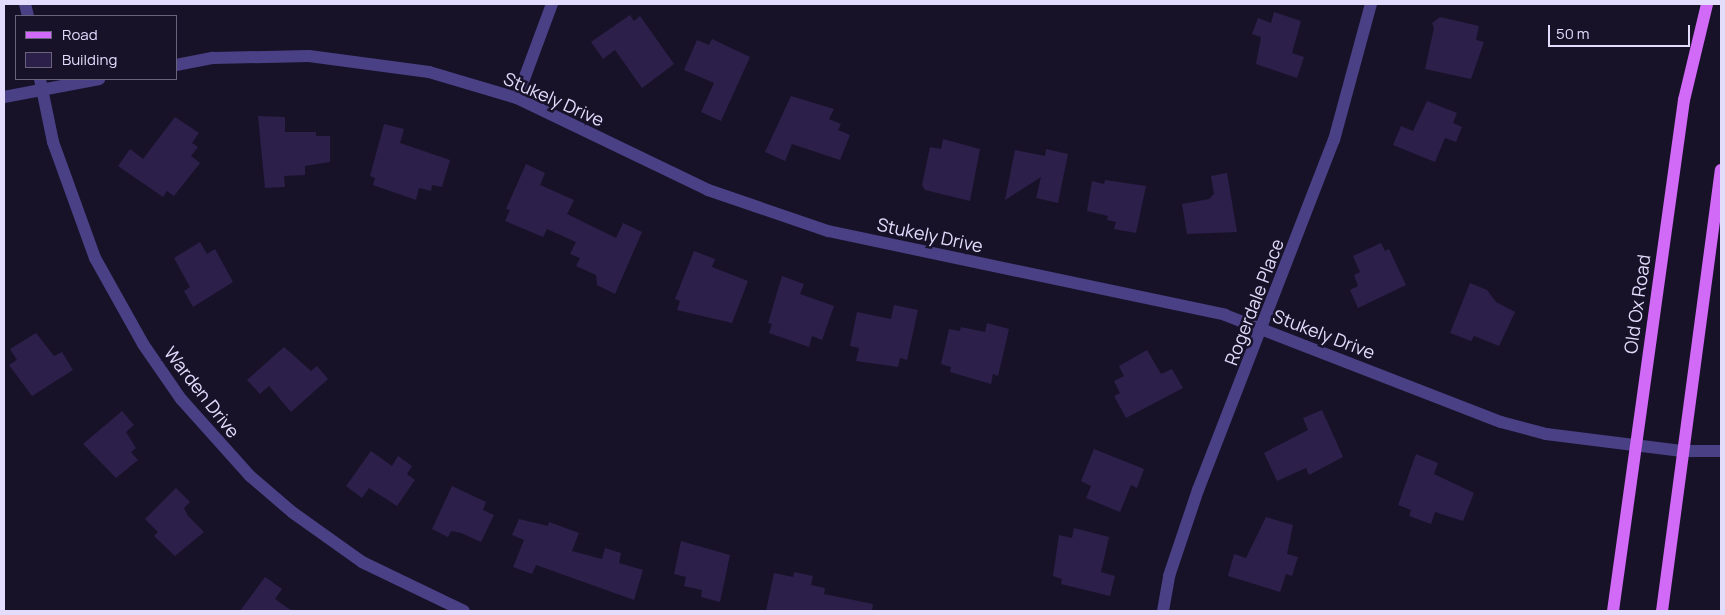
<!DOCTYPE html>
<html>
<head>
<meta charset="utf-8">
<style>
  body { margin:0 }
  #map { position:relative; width:1725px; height:615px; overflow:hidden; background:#181229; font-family:Manrope,sans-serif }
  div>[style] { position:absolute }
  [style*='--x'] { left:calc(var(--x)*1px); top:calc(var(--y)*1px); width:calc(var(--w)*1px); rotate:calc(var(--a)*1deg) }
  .building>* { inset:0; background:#2c1f49 }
  .minor>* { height:12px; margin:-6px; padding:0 6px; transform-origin:6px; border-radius:6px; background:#4a4085 }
  .primary>* { height:12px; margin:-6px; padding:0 6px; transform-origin:6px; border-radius:6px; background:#d16af6 }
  span { translate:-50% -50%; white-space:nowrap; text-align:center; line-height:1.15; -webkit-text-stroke:5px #181229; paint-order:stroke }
  .street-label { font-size:18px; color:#e3dcfd }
  .frame { position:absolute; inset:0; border:5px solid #e3dcfd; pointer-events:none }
  .legend { position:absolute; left:15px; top:15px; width:162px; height:65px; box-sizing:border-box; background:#181229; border:1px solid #69637e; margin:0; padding:6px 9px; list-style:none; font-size:15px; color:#e3dcfd }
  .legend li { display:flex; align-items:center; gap:10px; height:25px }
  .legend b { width:25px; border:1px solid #69637e }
  .scale { position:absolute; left:1548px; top:25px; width:142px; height:22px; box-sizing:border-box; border:2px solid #e3dcfd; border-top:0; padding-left:6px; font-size:15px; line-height:18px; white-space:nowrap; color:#e3dcfd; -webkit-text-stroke:4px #181229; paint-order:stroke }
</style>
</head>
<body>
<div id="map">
  <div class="building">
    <i style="clip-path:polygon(1274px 12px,1301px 21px,1292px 53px,1304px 57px,1297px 78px,1256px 64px,1261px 37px,1252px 34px,1258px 18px,1271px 23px)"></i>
    <i style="clip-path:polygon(630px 15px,634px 21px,640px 16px,674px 64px,642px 88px,615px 50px,603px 59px,591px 42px)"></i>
    <i style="clip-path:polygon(1440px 17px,1479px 26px,1476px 40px,1484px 42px,1471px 79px,1425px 69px,1434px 28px,1432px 23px)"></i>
    <i style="clip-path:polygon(712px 39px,750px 57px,721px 121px,701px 112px,714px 83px,684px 70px,697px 40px,709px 45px)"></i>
    <i style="clip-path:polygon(791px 96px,834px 109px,829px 119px,841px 124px,838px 130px,850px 135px,840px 160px,792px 144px,785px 161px,765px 152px)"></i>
    <i style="clip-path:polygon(1427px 101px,1457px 113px,1453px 123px,1462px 127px,1456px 142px,1445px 138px,1435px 162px,1393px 145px,1401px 126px,1413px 131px)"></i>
    <i style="clip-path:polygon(258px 116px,285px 117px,285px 132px,316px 132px,316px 136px,330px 136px,330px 162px,305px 166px,305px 175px,284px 176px,285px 187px,265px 188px)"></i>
    <i style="clip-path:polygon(175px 117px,199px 133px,192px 143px,198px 147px,191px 156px,200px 163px,174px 196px,167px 191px,163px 197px,118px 166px,130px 149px,143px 159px)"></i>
    <i style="clip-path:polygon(384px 124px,404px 129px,400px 143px,450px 160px,442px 187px,432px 185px,431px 191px,419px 188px,416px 200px,373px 185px,375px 178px,370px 176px)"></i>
    <i style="clip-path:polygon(943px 139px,980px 149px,970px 201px,925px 190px,922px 185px,930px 147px,941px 149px)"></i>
    <i style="clip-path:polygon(1046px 149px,1068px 154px,1058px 203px,1036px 198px,1041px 177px,1005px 200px,1015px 150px,1045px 156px)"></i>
    <i style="clip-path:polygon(526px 164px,545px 173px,540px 185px,574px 200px,567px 214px,616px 238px,623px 223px,642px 232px,615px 294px,597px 285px,596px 275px,576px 266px,580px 258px,570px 254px,576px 242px,547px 229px,543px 237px,505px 221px,510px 210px,506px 209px)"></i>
    <i style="clip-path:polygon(1227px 173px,1237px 232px,1187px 234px,1182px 204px,1209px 199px,1214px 194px,1211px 176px)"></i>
    <i style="clip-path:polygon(1105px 180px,1146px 186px,1136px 233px,1114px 229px,1116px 222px,1107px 220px,1108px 216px,1087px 211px,1092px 181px,1104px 184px)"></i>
    <i style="clip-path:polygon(200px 242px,207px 254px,215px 249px,233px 282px,193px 307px,184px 291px,190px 287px,174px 258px)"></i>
    <i style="clip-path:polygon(1381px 243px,1385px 251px,1389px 249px,1406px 285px,1358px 308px,1350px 290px,1358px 286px,1354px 275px,1360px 272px,1353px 256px)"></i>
    <i style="clip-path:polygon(694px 251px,715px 259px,712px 267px,748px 281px,732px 323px,677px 310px,680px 301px,675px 299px)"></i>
    <i style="clip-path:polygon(782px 276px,804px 284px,800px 294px,834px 306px,822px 340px,812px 336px,809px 347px,769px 333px,772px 324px,768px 323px)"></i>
    <i style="clip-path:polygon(1470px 283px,1487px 290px,1496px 302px,1515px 312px,1499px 346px,1474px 336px,1471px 341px,1450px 333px)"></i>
    <i style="clip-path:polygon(894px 305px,918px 310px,907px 360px,900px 358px,898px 367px,856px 361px,859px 348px,850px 346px,857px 312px,891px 319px)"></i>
    <i style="clip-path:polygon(987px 323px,1009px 329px,998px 376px,993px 374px,991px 384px,950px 372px,951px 367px,941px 364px,949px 329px,960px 331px,961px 327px,985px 332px)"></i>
    <i style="clip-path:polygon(36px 333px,54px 356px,62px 352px,73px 370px,32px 396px,9px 365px,17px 360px,10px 349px)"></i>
    <i style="clip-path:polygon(284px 347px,311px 371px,317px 366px,328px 379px,291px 412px,269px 386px,260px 394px,247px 380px)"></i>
    <i style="clip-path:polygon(1147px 350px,1161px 374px,1172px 369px,1183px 388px,1126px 418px,1114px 396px,1120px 393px,1114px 381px,1124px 376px,1119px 366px)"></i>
    <i style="clip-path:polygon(1322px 410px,1343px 457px,1309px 475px,1306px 468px,1277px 481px,1264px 453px,1308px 430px,1303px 418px)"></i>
    <i style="clip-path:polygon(122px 411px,134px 425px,126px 432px,136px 448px,131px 452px,138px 460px,116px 478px,83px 444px)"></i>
    <i style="clip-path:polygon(1094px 449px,1144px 469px,1137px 488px,1131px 485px,1120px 512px,1086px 498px,1091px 486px,1081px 481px)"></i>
    <i style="clip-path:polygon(371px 451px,392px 466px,398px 456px,412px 466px,407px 474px,415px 480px,397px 506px,369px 488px,362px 498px,346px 486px)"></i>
    <i style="clip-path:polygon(1416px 454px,1438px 463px,1434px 474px,1474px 493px,1463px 521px,1435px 512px,1431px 524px,1409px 516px,1411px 510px,1398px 505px)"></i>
    <i style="clip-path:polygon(452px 486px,486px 502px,483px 510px,494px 515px,481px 542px,461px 533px,451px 531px,448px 537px,432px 529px)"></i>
    <i style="clip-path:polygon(176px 488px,190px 502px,184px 508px,188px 516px,204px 532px,175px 556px,154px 536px,158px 532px,145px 519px)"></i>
    <i style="clip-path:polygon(1266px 517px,1293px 525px,1287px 554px,1298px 557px,1292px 576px,1286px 574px,1280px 592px,1228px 576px,1234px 554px,1246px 558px)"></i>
    <i style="clip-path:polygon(519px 519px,548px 526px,549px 522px,579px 533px,572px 551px,602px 559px,605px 548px,621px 553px,619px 563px,643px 570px,634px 600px,536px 565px,532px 574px,513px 567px,524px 540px,512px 535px)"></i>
    <i style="clip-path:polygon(1074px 528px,1109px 537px,1101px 572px,1115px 576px,1110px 596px,1061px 584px,1062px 579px,1053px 576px,1059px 535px,1072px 538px)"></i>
    <i style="clip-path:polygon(681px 541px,730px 555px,720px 602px,701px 597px,702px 590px,684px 586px,686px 577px,674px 574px)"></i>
    <i style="clip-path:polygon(794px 572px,813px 576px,811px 585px,825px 588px,824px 594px,873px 604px,872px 611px,766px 611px,774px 573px,793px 577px)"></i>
    <i style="clip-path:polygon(265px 577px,282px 589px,275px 599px,292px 611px,240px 611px)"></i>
  </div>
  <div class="minor">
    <i style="--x:25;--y:4;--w:12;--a:76"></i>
    <i style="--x:176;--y:65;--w:38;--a:-11"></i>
    <i style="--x:213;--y:58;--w:96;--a:-1.2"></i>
    <i style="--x:309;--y:56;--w:121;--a:7.6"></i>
    <i style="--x:429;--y:72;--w:92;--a:16.5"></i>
    <i style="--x:517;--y:98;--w:212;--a:25.7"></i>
    <i style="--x:708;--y:190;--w:127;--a:18.9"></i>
    <i style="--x:828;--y:231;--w:406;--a:11.9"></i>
    <i style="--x:1225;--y:315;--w:296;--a:21.2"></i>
    <i style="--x:1501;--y:422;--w:47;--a:14.9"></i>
    <i style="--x:1546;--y:434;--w:137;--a:7.1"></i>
    <i style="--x:1682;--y:451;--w:39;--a:0"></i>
    <i style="--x:40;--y:79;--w:64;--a:78.3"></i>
    <i style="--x:53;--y:142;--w:123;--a:70.1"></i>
    <i style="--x:95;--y:258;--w:98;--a:60.8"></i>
    <i style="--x:143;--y:344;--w:67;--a:55.4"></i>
    <i style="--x:181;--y:399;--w:103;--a:48.1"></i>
    <i style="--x:250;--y:476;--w:55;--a:40.6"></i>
    <i style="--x:292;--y:512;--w:86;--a:35.5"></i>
    <i style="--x:362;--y:562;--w:113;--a:25.7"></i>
    <i style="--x:4;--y:97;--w:97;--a:-10.7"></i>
    <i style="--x:517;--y:98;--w:100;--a:-69.6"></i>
    <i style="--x:1163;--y:611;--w:36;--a:-80"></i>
    <i style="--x:1169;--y:576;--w:91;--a:-71.4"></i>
    <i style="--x:1198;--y:490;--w:375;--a:-68.8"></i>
    <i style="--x:1334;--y:140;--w:141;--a:-74.8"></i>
  </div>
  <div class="primary">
    <i style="--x:1613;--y:611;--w:516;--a:-82.09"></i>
    <i style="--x:1684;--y:100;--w:99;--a:-76.5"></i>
    <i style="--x:1662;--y:611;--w:445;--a:-82.4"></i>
  </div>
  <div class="street-label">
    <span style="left:554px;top:99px;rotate:24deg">Stukely Drive</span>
    <span style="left:930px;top:235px;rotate:12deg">Stukely Drive</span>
    <span style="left:1254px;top:302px;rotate:-69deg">Rogerdale Place</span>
    <span style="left:1637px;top:304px;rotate:-82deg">Old Ox Road</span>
    <span style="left:1324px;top:334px;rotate:21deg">Stukely Drive</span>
    <span style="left:202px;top:392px;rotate:52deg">Warden Drive</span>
  </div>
  <div class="frame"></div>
  <ul class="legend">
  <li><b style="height:6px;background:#d16af6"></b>Road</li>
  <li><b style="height:14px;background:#2c1f49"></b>Building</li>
  </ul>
  <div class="scale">50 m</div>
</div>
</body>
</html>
